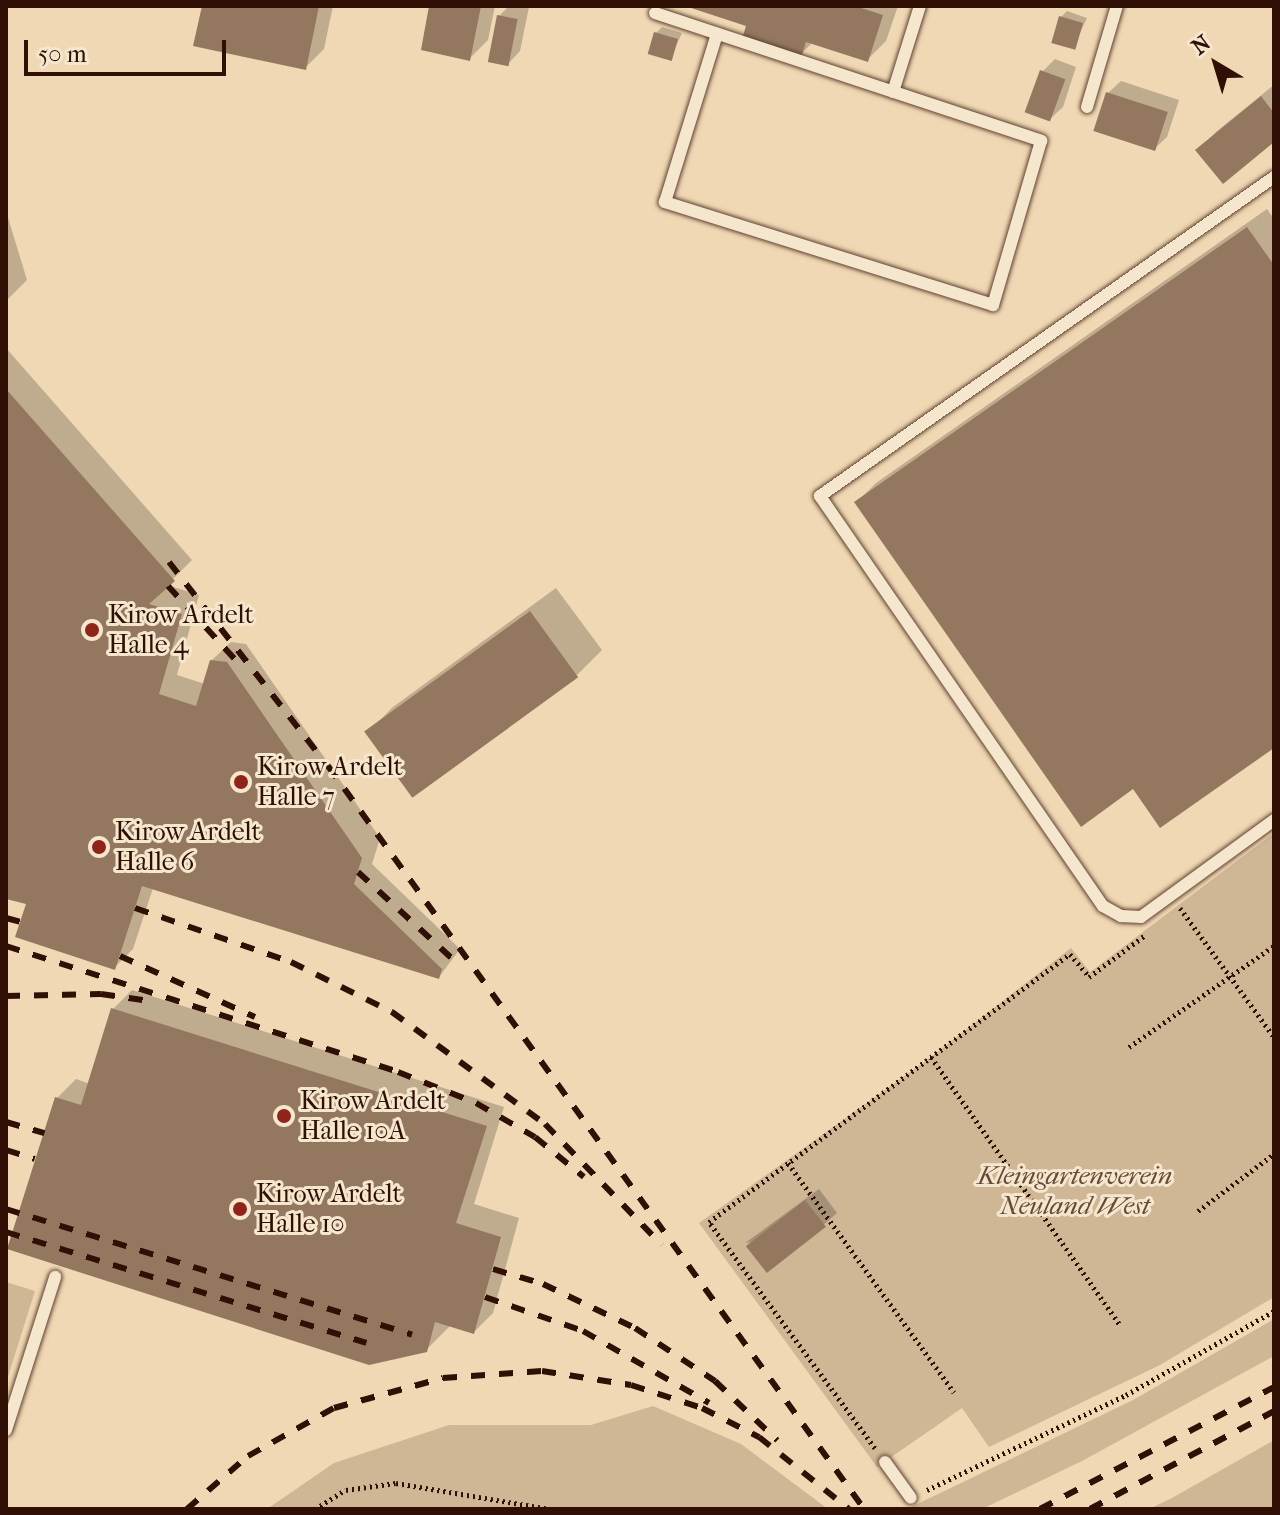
<!DOCTYPE html>
<html>
<head>
<meta charset="utf-8">
<style>
  body { margin:0 }
  #map { position:relative; width:1280px; height:1515px; overflow:hidden; background:#efd8b3; font-family:"IM FELL French Canon",serif }
  div>[style] { position:absolute }
  [style*='--x'] { left:calc(var(--x)*1px); top:calc(var(--y)*1px); width:calc(var(--w)*1px); rotate:calc(var(--a)*1deg) }
  .green>* { inset:0; background:#cfb695 }
  .shadow>* { inset:0; background:#0003 }
  .building>* { inset:0; background:#93785f; transform-origin:0 0 }
  .path>* { height:5px; margin-top:-2.5px; transform-origin:0; background:repeating-linear-gradient(90deg,#300f04 0 2px,transparent 0 6px) }
  .roads { filter:drop-shadow(0 0 2px #604130) drop-shadow(0 0 2px #604130) }
  .service>* { height:12px; margin:-6px; padding:0 6px; transform-origin:6px; border-radius:6px; background:#f5e6ce }
  .rail>* { height:6px; margin-top:-3px; transform-origin:0; background:repeating-linear-gradient(90deg,#300f04 0 14px,transparent 0 28px) }
  .dots>* { width:22px; height:22px; translate:-50% -50%; box-sizing:border-box; border:4px solid #f5e6ce; border-radius:50% }
  span { translate:-50% -50%; white-space:nowrap; text-align:center; line-height:1.15; -webkit-text-stroke:6px #f5e6ce; paint-order:stroke }
  .poi-label { font-size:26px; color:#300f04 }
  .left { translate:0 -50%; text-align:left }
  .park-label { font-size:26px; color:#684937; font-style:italic }
  .frame { position:absolute; inset:0; border:8px solid #300f04; pointer-events:none }
  .north { position:absolute; left:1176px; top:24px; width:80px; height:80px; -webkit-text-stroke:6px #f5e6ce; paint-order:stroke; rotate:322deg; font-size:22px; font-weight:700; line-height:32px; text-align:center; color:#300f04 }
  .north::after { content:''; display:block; margin:auto; width:28px; height:36px; background:#300f04; clip-path:polygon(50% 0,100% 100%,50% 72%,0 100%) }
  .scale { position:absolute; left:24px; top:40px; width:202px; height:36px; box-sizing:border-box; border:4px solid #300f04; border-top:0; padding-left:10px; font-size:24px; line-height:28px; white-space:nowrap; color:#300f04; -webkit-text-stroke:6px #f5e6ce; paint-order:stroke }
</style>
</head>
<body>
<div id="map">
  <div class="green">
    <i style="clip-path:polygon(1274px 833px,1274px 1297px,1160px 1365px,989px 1447px,962px 1408px,877px 1467px,699px 1223px,931px 1057px,1071px 948px,1090px 972px)"></i>
    <i style="clip-path:polygon(6px 1282px,35px 1291px,6px 1383px)"></i>
    <i style="clip-path:polygon(1274px 1319px,1274px 1356px,1082px 1461px,982px 1509px,907px 1509px,1133px 1400px)"></i>
    <i style="clip-path:polygon(653px 1406px,741px 1444px,828px 1509px,267px 1509px,334px 1463px,449px 1425px,591px 1425px)"></i>
    <i style="clip-path:polygon(1274px 1440px,1274px 1509px,1149px 1509px,1172px 1498px)"></i>
  </div>
  <div class="shadow">
    <i style="clip-path:polygon(204px 6px,333px 6px,324px 49px,305px 68px)"></i>
    <i style="clip-path:polygon(431px 6px,495px 6px,488px 40px,469px 59px)"></i>
    <i style="clip-path:polygon(509px 6px,529px 7px,520px 51px,508px 64px,499px 16px)"></i>
    <i style="clip-path:polygon(689px 6px,898px 6px,886px 41px,867px 60px,813px 42px,800px 55px,748px 25px)"></i>
    <i style="clip-path:polygon(1067px 11px,1087px 18px,1073px 48px,1061px 17px)"></i>
    <i style="clip-path:polygon(662px 27px,682px 33px,670px 59px,656px 33px)"></i>
    <i style="clip-path:polygon(1055px 59px,1076px 67px,1063px 107px,1050px 119px,1042px 72px)"></i>
    <i style="clip-path:polygon(1121px 81px,1179px 100px,1167px 137px,1154px 149px,1108px 93px)"></i>
    <i style="clip-path:polygon(1274px 85px,1274px 140px,1198px 150px,1217px 131px)"></i>
    <i style="clip-path:polygon(1267px 209px,1274px 219px,1274px 746px,1134px 786px,857px 502px,876px 483px)"></i>
    <i style="clip-path:polygon(6px 211px,27px 280px,6px 301px)"></i>
    <i style="clip-path:polygon(6px 348px,192px 560px,167px 585px,199px 595px,177px 675px,205px 684px,211px 661px,231px 642px,246px 644px,380px 838px,372px 864px,460px 949px,439px 977px,153px 888px,133px 949px,114px 968px,28px 903px,6px 896px)"></i>
    <i style="clip-path:polygon(556px 588px,602px 650px,577px 675px,414px 795px,368px 732px,393px 707px)"></i>
    <i style="clip-path:polygon(132px 990px,504px 1107px,474px 1204px,519px 1218px,493px 1313px,474px 1332px,451px 1325px,426px 1350px,57px 1098px,76px 1079px,90px 1084px,113px 1009px)"></i>
    <i style="clip-path:polygon(819px 1189px,837px 1213px,812px 1235px,745px 1243px)"></i>
  </div>
  <div class="building">
    <i style="clip-path:polygon(202px 6px,319px 6px,306px 70px,193px 46px)"></i>
    <i style="clip-path:polygon(429px 6px,481px 6px,470px 61px,421px 50px)"></i>
    <i style="clip-path:polygon(685px 6px,855px 6px,883px 15px,868px 62px,806px 42px,801px 58px,742px 39px,746px 26px)"></i>
    <i style="left:497px;top:15px;width:21px;height:48px;rotate:11deg"></i>
    <i style="left:1059px;top:16px;width:25px;height:28px;rotate:16deg"></i>
    <i style="left:654px;top:32px;width:25px;height:23px;rotate:16deg"></i>
    <i style="left:1040px;top:70px;width:27px;height:45px;rotate:20deg"></i>
    <i style="left:1106px;top:92px;width:65px;height:41px;rotate:18deg"></i>
    <i style="clip-path:polygon(1261px 96px,1274px 113px,1274px 142px,1223px 184px,1195px 150px)"></i>
    <i style="clip-path:polygon(1247px 227px,1274px 265px,1274px 748px,1160px 828px,1133px 789px,1081px 827px,854px 502px)"></i>
    <i style="clip-path:polygon(6px 389px,175px 581px,149px 604px,182px 614px,159px 694px,196px 706px,210px 660px,227px 662px,362px 858px,354px 884px,442px 969px,439px 979px,142px 886px,115px 970px,15px 937px,26px 904px,6px 899px)"></i>
    <i style="left:530px;top:611px;width:82px;height:205px;rotate:54deg"></i>
    <i style="clip-path:polygon(111px 1008px,487px 1126px,456px 1223px,501px 1237px,474px 1334px,435px 1322px,427px 1352px,369px 1365px,7px 1249px,55px 1097px,81px 1105px)"></i>
    <i style="left:805px;top:1200px;width:34px;height:75px;rotate:52deg"></i>
  </div>
  <div class="path">
    <i style="--x:1180;--y:908;--w:160;--a:53.9"></i>
    <i style="--x:1129;--y:1047;--w:177;--a:-34.9"></i>
    <i style="--x:931;--y:1057;--w:328;--a:54.8"></i>
    <i style="--x:788;--y:1163;--w:283;--a:54.1"></i>
    <i style="--x:1198;--y:1211;--w:95;--a:-36.9"></i>
    <i style="--x:875;--y:1448;--w:280;--a:-126.3"></i>
    <i style="--x:709;--y:1222;--w:450;--a:-36.6"></i>
    <i style="--x:1070;--y:954;--w:30;--a:50"></i>
    <i style="--x:1089;--y:977;--w:69;--a:-36.7"></i>
    <i style="--x:927;--y:1490;--w:221;--a:-25.5"></i>
    <i style="--x:1126;--y:1395;--w:170;--a:-29.6"></i>
    <i style="--x:315;--y:1509;--w:36;--a:-32"></i>
    <i style="--x:346;--y:1490;--w:50;--a:-8"></i>
    <i style="--x:396;--y:1483;--w:156;--a:9.6"></i>
  </div>
  <div class="roads">
    <div class="service">
      <i style="--x:655;--y:13;--w:407;--a:18.3"></i>
      <i style="--x:1041;--y:141;--w:171;--a:106.3"></i>
      <i style="--x:993;--y:305;--w:344;--a:-162.6"></i>
      <i style="--x:665;--y:202;--w:176;--a:-72.8"></i>
      <i style="--x:893;--y:92;--w:90;--a:-72.6"></i>
      <i style="--x:1087;--y:107;--w:105;--a:-73.5"></i>
      <i style="--x:1274;--y:177;--w:555;--a:144.91"></i>
      <i style="--x:820;--y:496;--w:498;--a:55.4"></i>
      <i style="--x:1103;--y:906;--w:21;--a:29"></i>
      <i style="--x:1121;--y:916;--w:20;--a:3"></i>
      <i style="--x:1141;--y:917;--w:165;--a:-36.1"></i>
      <i style="--x:6;--y:1430;--w:161;--a:-72.2"></i>
      <i style="--x:885;--y:1462;--w:44;--a:54.2"></i>
    </div>
  </div>
  <div class="rail">
    <i style="--x:169;--y:562;--w:259;--a:52.1"></i>
    <i style="--x:328;--y:766;--w:916;--a:54.19"></i>
    <i style="--x:168;--y:586;--w:108;--a:47.6"></i>
    <i style="--x:358;--y:872;--w:137;--a:42.6"></i>
    <i style="--x:135;--y:908;--w:165;--a:19.1"></i>
    <i style="--x:291;--y:962;--w:113;--a:26.3"></i>
    <i style="--x:392;--y:1012;--w:190;--a:36.2"></i>
    <i style="--x:545;--y:1124;--w:168;--a:46"></i>
    <i style="--x:6;--y:918;--w:16;--a:15"></i>
    <i style="--x:6;--y:946;--w:412;--a:17.8"></i>
    <i style="--x:398;--y:1072;--w:84;--a:21.7"></i>
    <i style="--x:476;--y:1103;--w:68;--a:30"></i>
    <i style="--x:535;--y:1137;--w:63;--a:39.2"></i>
    <i style="--x:120;--y:956;--w:148;--a:24.3"></i>
    <i style="--x:6;--y:996;--w:95;--a:-1.2"></i>
    <i style="--x:101;--y:994;--w:49;--a:8.3"></i>
    <i style="--x:6;--y:1122;--w:40;--a:16"></i>
    <i style="--x:6;--y:1150;--w:30;--a:17"></i>
    <i style="--x:6;--y:1209;--w:425;--a:17.2"></i>
    <i style="--x:6;--y:1232;--w:377;--a:17.1"></i>
    <i style="--x:493;--y:1269;--w:52;--a:16.7"></i>
    <i style="--x:543;--y:1284;--w:102;--a:25.6"></i>
    <i style="--x:635;--y:1328;--w:96;--a:33.5"></i>
    <i style="--x:715;--y:1381;--w:86;--a:43.6"></i>
    <i style="--x:485;--y:1297;--w:104;--a:19.1"></i>
    <i style="--x:583;--y:1331;--w:145;--a:29.7"></i>
    <i style="--x:187;--y:1509;--w:81;--a:-41"></i>
    <i style="--x:248;--y:1456;--w:98;--a:-29.2"></i>
    <i style="--x:334;--y:1408;--w:113;--a:-15.4"></i>
    <i style="--x:443;--y:1378;--w:99;--a:-4"></i>
    <i style="--x:542;--y:1371;--w:90;--a:8.9"></i>
    <i style="--x:631;--y:1385;--w:75;--a:17.9"></i>
    <i style="--x:702;--y:1408;--w:64;--a:27"></i>
    <i style="--x:759;--y:1437;--w:115;--a:38.7"></i>
    <i style="--x:1040;--y:1509;--w:264;--a:-27.5"></i>
    <i style="--x:1090;--y:1509;--w:208;--a:-28"></i>
  </div>
  <div class="dots">
    <i style="left:92px;top:630px;background:#8f2418"></i>
    <i style="left:241px;top:782px;background:#8f2418"></i>
    <i style="left:99px;top:847px;background:#8f2418"></i>
    <i style="left:284px;top:1116px;background:#8f2418"></i>
    <i style="left:240px;top:1209px;background:#8f2418"></i>
  </div>
  <div class="poi-label">
    <span class="left" style="left:108px;top:630px">Kirow Ardelt<br>Halle 4</span>
    <span class="left" style="left:257px;top:782px">Kirow Ardelt<br>Halle 7</span>
    <span class="left" style="left:115px;top:847px">Kirow Ardelt<br>Halle 6</span>
    <span class="left" style="left:300px;top:1116px">Kirow Ardelt<br>Halle 10A</span>
    <span class="left" style="left:256px;top:1209px">Kirow Ardelt<br>Halle 10</span>
  </div>
  <div class="park-label">
    <span style="left:1075px;top:1191px">Kleingartenverein<br>Neuland West</span>
  </div>
  <div class="frame"></div>
  <div class="north">N</div>
  <div class="scale">50 m</div>
</div>
</body>
</html>
